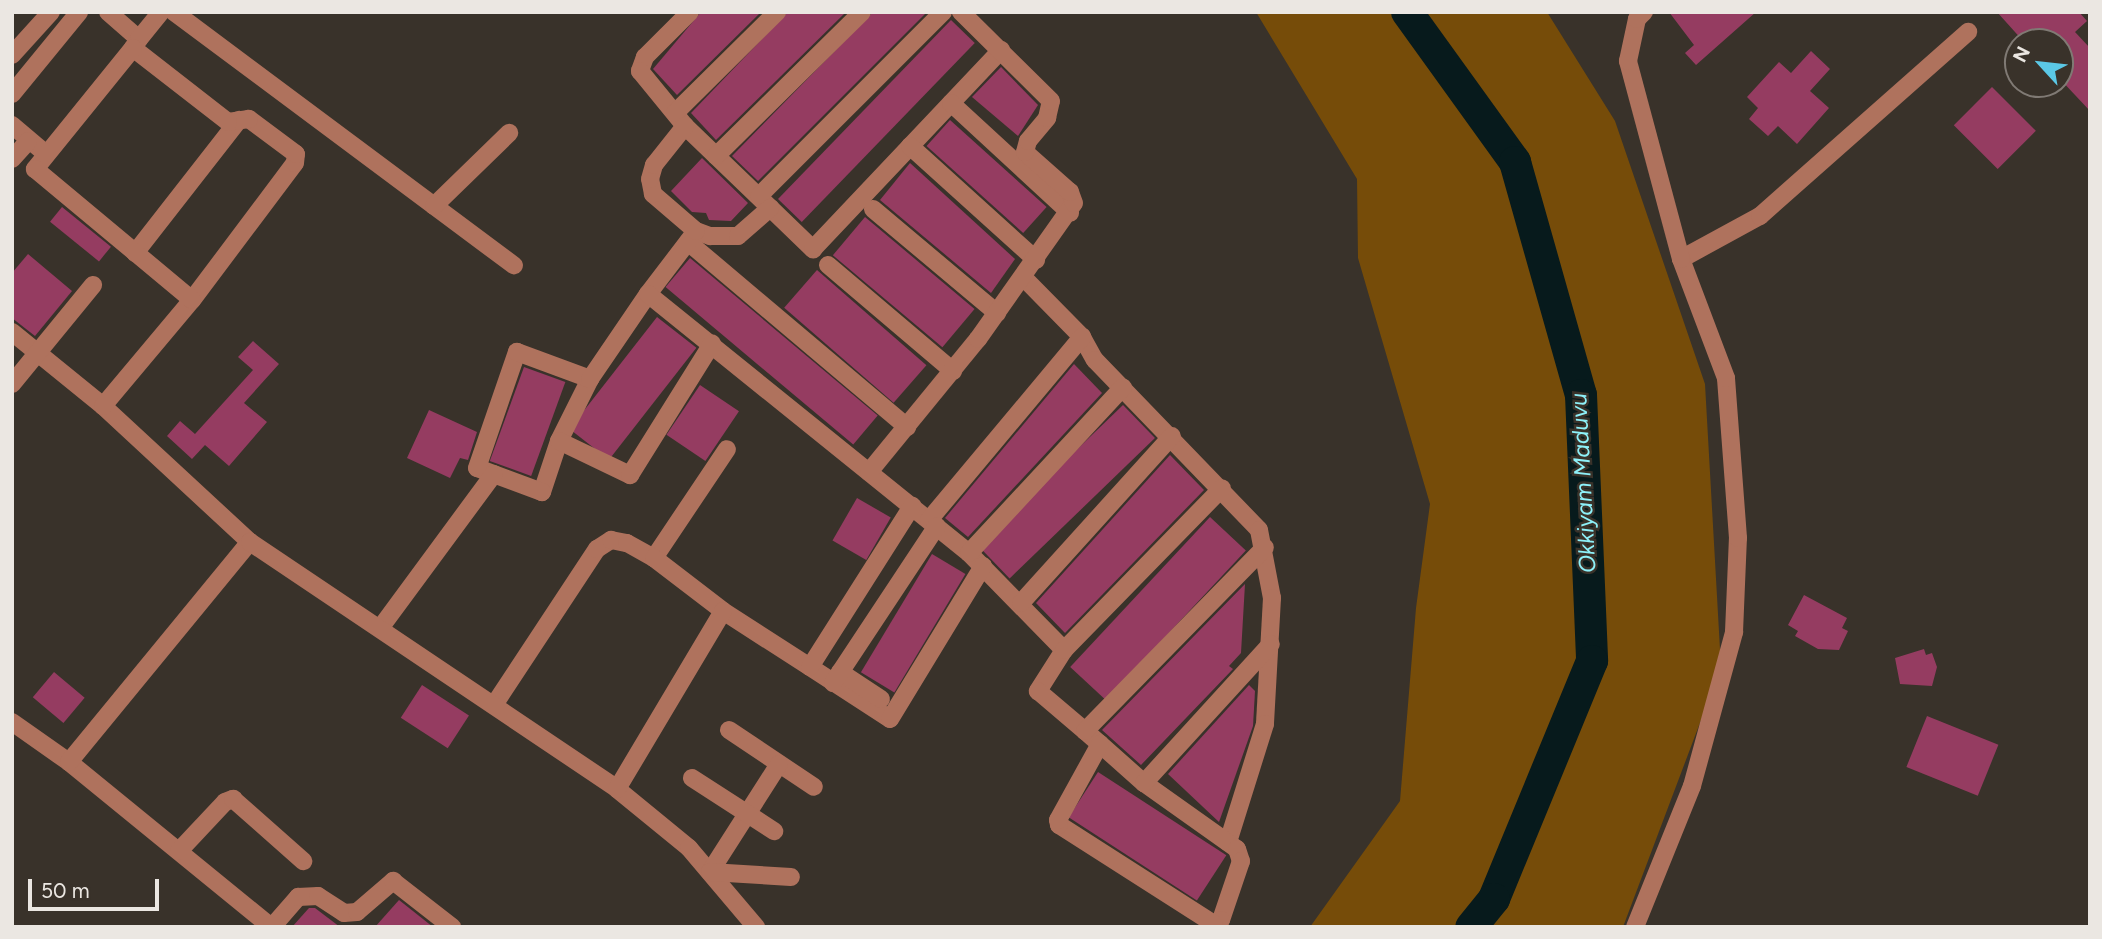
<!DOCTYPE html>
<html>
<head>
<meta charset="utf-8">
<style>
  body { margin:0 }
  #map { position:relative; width:2102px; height:939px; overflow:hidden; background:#39322a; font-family:Figtree,sans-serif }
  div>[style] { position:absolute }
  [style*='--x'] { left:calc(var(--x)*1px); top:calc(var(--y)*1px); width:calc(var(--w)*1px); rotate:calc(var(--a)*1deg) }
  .green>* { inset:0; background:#764c09 }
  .river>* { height:32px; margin:-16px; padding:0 16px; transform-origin:16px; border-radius:16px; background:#071a1c }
  .building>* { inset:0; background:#953c61; transform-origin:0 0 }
  .minor>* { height:18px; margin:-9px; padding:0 9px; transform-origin:9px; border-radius:9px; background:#af725d }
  span { translate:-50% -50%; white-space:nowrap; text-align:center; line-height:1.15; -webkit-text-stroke:5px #39322a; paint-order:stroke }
  .water-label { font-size:23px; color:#8ef1f9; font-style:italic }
  .frame { position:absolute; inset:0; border:14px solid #ebe7e2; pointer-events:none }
  .north { position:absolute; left:2004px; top:28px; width:70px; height:70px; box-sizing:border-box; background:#39322a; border:2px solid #807a74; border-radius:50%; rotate:297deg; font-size:19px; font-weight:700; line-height:28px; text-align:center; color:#ebe7e2 }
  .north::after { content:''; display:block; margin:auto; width:24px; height:32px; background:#5bc8e6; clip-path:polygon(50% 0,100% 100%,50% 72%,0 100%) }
  .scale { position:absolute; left:28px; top:879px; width:131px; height:32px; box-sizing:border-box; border:4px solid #ebe7e2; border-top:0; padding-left:9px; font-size:21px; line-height:24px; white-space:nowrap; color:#ebe7e2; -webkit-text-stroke:5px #39322a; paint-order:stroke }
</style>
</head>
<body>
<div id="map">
  <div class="green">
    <i style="clip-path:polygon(1256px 12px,1547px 12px,1615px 121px,1705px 384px,1721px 667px,1623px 927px,1310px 927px,1400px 801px,1416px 608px,1430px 504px,1358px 258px,1357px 179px)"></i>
  </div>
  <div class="river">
    <i style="--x:1407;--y:12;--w:185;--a:54.2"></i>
    <i style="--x:1515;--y:162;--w:242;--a:74.2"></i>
    <i style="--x:1581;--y:395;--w:266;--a:87.6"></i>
    <i style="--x:1592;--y:661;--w:257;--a:112.4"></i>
    <i style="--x:1494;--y:899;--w:36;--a:129"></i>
  </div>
  <div class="building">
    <i style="clip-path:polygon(701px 12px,761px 12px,677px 95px,653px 69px)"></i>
    <i style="clip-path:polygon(788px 12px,846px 12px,716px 140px,691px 113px)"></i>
    <i style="clip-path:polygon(873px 12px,927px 12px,758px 181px,732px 156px)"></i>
    <i style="clip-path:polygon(1669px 12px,1756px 12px,1696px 65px,1685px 53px,1694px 45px)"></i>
    <i style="clip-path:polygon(1997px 12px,2079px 12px,2087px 21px,2075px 32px,2090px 48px,2090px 111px,2060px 79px,2060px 42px,2024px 42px)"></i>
    <i style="left:951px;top:20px;width:33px;height:249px;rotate:44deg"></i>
    <i style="clip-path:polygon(1811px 51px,1830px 69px,1810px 91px,1829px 108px,1797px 144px,1778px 126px,1768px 136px,1749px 119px,1758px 108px,1747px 97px,1779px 62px,1791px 73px)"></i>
    <i style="clip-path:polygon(1001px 67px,1038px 105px,1018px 136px,972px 97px)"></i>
    <i style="left:1992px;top:87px;width:62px;height:54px;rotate:45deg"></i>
    <i style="left:950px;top:120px;width:130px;height:35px;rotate:42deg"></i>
    <i style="clip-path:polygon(702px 158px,748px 203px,731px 221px,709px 220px,706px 213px,692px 212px,671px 191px)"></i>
    <i style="clip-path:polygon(910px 163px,1015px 259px,991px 293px,880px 200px)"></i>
    <i style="left:62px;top:207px;width:63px;height:19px;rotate:39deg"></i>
    <i style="left:865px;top:217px;width:143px;height:50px;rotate:40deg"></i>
    <i style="clip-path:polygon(28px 254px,72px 291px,35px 336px,12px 318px,12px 273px)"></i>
    <i style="left:690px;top:258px;width:245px;height:38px;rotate:40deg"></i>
    <i style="left:817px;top:270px;width:145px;height:50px;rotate:41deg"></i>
    <i style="left:657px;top:317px;width:50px;height:142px;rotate:38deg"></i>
    <i style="clip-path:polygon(253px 341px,279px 364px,244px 403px,267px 422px,229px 466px,205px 445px,192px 459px,167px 436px,180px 421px,195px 434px,253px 370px,238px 357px)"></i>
    <i style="clip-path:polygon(1074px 364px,1102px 393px,968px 537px,945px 518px)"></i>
    <i style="left:524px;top:367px;width:44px;height:100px;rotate:20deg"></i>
    <i style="left:700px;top:385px;width:47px;height:60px;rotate:34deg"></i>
    <i style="left:1123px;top:405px;width:46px;height:202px;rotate:46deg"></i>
    <i style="clip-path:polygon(429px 410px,477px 432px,468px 460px,460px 458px,450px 478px,407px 458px)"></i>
    <i style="clip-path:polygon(1170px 455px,1204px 490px,1065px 633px,1036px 603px)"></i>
    <i style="left:857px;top:498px;width:39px;height:49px;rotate:30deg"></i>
    <i style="left:1210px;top:517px;width:49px;height:205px;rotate:43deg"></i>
    <i style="left:932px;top:554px;width:39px;height:138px;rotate:31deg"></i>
    <i style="clip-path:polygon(1245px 584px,1241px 653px,1229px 666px,1233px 669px,1141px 765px,1102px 730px)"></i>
    <i style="clip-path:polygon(1804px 595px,1847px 618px,1842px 628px,1848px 631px,1839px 650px,1818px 649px,1795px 636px,1798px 631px,1788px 625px)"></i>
    <i style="clip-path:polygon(1924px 649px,1926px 655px,1932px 653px,1937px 667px,1932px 686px,1900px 684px,1895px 658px)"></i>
    <i style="left:54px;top:672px;width:40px;height:33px;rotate:40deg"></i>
    <i style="left:422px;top:685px;width:56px;height:39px;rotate:33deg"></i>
    <i style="clip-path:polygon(1249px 685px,1255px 691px,1253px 726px,1219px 822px,1168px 774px)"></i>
    <i style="left:1927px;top:716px;width:77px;height:55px;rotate:22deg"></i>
    <i style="left:1098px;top:772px;width:153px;height:54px;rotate:33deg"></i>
    <i style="clip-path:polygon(399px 900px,433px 927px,375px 927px)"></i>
    <i style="clip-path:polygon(309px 908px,315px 908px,340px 927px,292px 927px)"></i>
  </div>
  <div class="minor">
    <i style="--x:108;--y:12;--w:41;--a:41.1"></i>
    <i style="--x:139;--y:39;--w:11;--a:124"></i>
    <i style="--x:174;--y:12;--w:424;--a:36.7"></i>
    <i style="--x:690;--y:12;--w:64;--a:135"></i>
    <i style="--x:645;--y:57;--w:15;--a:110"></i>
    <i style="--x:640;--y:71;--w:71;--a:50.7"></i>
    <i style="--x:685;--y:126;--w:178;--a:43.9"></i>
    <i style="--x:813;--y:249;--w:274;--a:-46.6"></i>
    <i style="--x:139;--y:39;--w:35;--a:-51"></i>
    <i style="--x:12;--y:55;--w:58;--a:-47.8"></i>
    <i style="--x:12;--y:94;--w:106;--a:-50.7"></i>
    <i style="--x:951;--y:103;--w:162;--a:42.7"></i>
    <i style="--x:675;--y:113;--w:144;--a:-44.7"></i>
    <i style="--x:12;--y:125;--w:43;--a:40.3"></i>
    <i style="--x:910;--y:146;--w:170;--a:42.1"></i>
    <i style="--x:716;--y:156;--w:205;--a:-44.6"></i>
    <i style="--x:12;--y:159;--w:24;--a:-48"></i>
    <i style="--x:759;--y:196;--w:260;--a:-45"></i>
    <i style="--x:434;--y:206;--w:105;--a:-44.2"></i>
    <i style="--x:873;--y:209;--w:162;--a:40"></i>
    <i style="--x:696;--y:231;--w:15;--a:20"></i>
    <i style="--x:710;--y:236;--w:28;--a:0"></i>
    <i style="--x:738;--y:236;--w:43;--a:-41.2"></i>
    <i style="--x:688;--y:242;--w:287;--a:40.2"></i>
    <i style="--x:135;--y:253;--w:169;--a:-52"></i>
    <i style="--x:1681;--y:259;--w:90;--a:-28.6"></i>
    <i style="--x:1760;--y:216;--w:278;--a:-41.5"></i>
    <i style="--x:828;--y:265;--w:164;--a:40.3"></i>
    <i style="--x:1023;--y:277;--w:84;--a:45.5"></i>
    <i style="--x:1082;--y:337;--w:26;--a:61"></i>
    <i style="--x:1095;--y:360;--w:236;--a:46"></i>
    <i style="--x:1259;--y:530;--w:69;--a:79.2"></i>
    <i style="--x:1272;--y:598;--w:126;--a:93.2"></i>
    <i style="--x:1265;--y:724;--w:124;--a:107.4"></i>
    <i style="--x:648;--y:294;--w:79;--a:-52.7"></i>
    <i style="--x:696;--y:231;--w:57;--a:-139.3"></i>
    <i style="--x:653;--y:194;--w:15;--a:-101"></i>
    <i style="--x:650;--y:179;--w:15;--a:-74"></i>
    <i style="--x:654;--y:165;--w:50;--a:-51.5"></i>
    <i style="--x:12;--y:332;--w:117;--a:39.1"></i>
    <i style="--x:103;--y:406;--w:200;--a:42.8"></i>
    <i style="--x:590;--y:379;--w:69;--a:116.6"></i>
    <i style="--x:559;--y:441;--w:54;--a:108.4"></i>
    <i style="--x:542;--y:492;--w:69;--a:-159.7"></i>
    <i style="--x:477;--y:468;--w:123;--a:-71"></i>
    <i style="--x:517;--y:352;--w:78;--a:20.3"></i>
    <i style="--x:590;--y:379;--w:103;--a:-55.7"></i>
    <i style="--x:648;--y:294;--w:412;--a:38.9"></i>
    <i style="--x:969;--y:553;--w:136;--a:45.6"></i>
    <i style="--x:1064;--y:650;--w:49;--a:122.4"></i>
    <i style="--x:1038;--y:691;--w:62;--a:40.4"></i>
    <i style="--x:1085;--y:731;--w:20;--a:41"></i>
    <i style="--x:1100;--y:744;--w:59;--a:41.6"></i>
    <i style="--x:1144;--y:783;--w:114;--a:35.4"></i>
    <i style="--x:1237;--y:849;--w:13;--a:72"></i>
    <i style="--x:1241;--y:861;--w:62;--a:108.7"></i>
    <i style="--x:1221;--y:920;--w:8;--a:150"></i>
    <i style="--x:1214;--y:924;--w:184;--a:-147.4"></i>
    <i style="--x:1059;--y:825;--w:5;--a:-101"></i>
    <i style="--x:1058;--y:820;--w:87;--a:-61.1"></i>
    <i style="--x:12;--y:384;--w:128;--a:-50.7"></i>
    <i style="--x:103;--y:406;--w:138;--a:-50"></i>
    <i style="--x:192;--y:300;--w:171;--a:-53.1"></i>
    <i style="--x:295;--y:163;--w:9;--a:-84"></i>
    <i style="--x:296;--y:154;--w:59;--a:-143.3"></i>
    <i style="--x:249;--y:119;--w:21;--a:172"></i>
    <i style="--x:228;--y:122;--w:120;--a:-142.1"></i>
    <i style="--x:133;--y:48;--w:156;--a:129"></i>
    <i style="--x:35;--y:169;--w:204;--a:39.8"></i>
    <i style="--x:559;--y:441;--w:79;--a:25.6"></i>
    <i style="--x:630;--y:475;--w:155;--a:-58"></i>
    <i style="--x:869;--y:472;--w:172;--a:-50.7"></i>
    <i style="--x:978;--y:339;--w:166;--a:-54.8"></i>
    <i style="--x:1074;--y:203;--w:12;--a:-110"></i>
    <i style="--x:1070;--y:192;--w:60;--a:-138.4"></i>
    <i style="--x:1025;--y:152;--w:11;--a:-75"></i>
    <i style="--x:1028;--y:141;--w:30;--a:-50"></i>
    <i style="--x:1047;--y:118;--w:17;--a:-77"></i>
    <i style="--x:1051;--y:101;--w:127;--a:-135.3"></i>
    <i style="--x:929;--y:520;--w:239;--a:-50.1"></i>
    <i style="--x:969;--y:553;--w:226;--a:-47.1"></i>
    <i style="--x:654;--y:558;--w:131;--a:-56.2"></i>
    <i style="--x:1021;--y:603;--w:225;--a:-47.9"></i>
    <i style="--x:381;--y:627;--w:190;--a:-53.6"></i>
    <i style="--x:1064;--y:650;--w:226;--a:-45.7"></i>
    <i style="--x:810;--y:667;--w:95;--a:33"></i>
    <i style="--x:890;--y:719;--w:179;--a:-58.7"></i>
    <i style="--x:840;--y:672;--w:49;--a:33.4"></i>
    <i style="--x:833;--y:683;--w:188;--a:-56.5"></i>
    <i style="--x:494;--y:705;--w:187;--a:-56.6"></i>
    <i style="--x:597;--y:549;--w:17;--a:-33"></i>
    <i style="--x:611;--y:540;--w:16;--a:11"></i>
    <i style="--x:627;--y:543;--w:31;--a:29"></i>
    <i style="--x:654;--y:558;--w:87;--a:37.5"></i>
    <i style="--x:723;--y:611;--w:103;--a:32.8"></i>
    <i style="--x:810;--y:667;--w:191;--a:-57.6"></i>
    <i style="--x:12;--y:722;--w:70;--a:35.1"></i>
    <i style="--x:69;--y:762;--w:261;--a:39.2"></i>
    <i style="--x:729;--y:730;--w:102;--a:33.8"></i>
    <i style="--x:1085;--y:731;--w:257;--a:-45.6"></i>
    <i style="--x:69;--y:762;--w:285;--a:-50.6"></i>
    <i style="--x:250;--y:542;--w:442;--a:33.9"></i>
    <i style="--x:617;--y:789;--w:93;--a:39.3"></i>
    <i style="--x:689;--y:848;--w:104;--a:49.7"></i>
    <i style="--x:779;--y:764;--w:128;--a:122.6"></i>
    <i style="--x:710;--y:872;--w:81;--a:3.5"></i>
    <i style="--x:692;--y:778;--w:98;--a:32.9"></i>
    <i style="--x:1144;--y:783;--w:188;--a:-47.6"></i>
    <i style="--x:617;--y:789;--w:207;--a:-59.2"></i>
    <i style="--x:179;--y:851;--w:67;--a:-46.8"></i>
    <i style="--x:225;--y:802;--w:9;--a:-21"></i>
    <i style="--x:233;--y:799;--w:94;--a:41.5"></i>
    <i style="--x:272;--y:927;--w:40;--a:-49"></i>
    <i style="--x:298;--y:897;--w:20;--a:-3"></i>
    <i style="--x:318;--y:896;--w:31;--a:33"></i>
    <i style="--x:344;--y:913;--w:13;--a:-4"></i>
    <i style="--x:357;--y:912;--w:48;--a:-40.7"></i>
    <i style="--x:393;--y:881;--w:75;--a:37.9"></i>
    <i style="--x:1635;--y:927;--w:152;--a:-68"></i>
    <i style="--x:1692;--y:786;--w:160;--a:-74.7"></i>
    <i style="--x:1734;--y:632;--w:94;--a:-87.6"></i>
    <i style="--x:1738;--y:538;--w:160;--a:-94.3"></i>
    <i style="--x:1726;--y:378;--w:127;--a:-110.7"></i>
    <i style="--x:1681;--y:259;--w:205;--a:-105"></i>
    <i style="--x:1628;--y:61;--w:43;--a:-77.9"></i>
    <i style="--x:1637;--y:19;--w:10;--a:-45"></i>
  </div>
  <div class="water-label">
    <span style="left:1583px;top:483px;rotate:-93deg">Okkiyam Maduvu</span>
  </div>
  <div class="frame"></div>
  <div class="north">N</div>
  <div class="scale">50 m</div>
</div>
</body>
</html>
